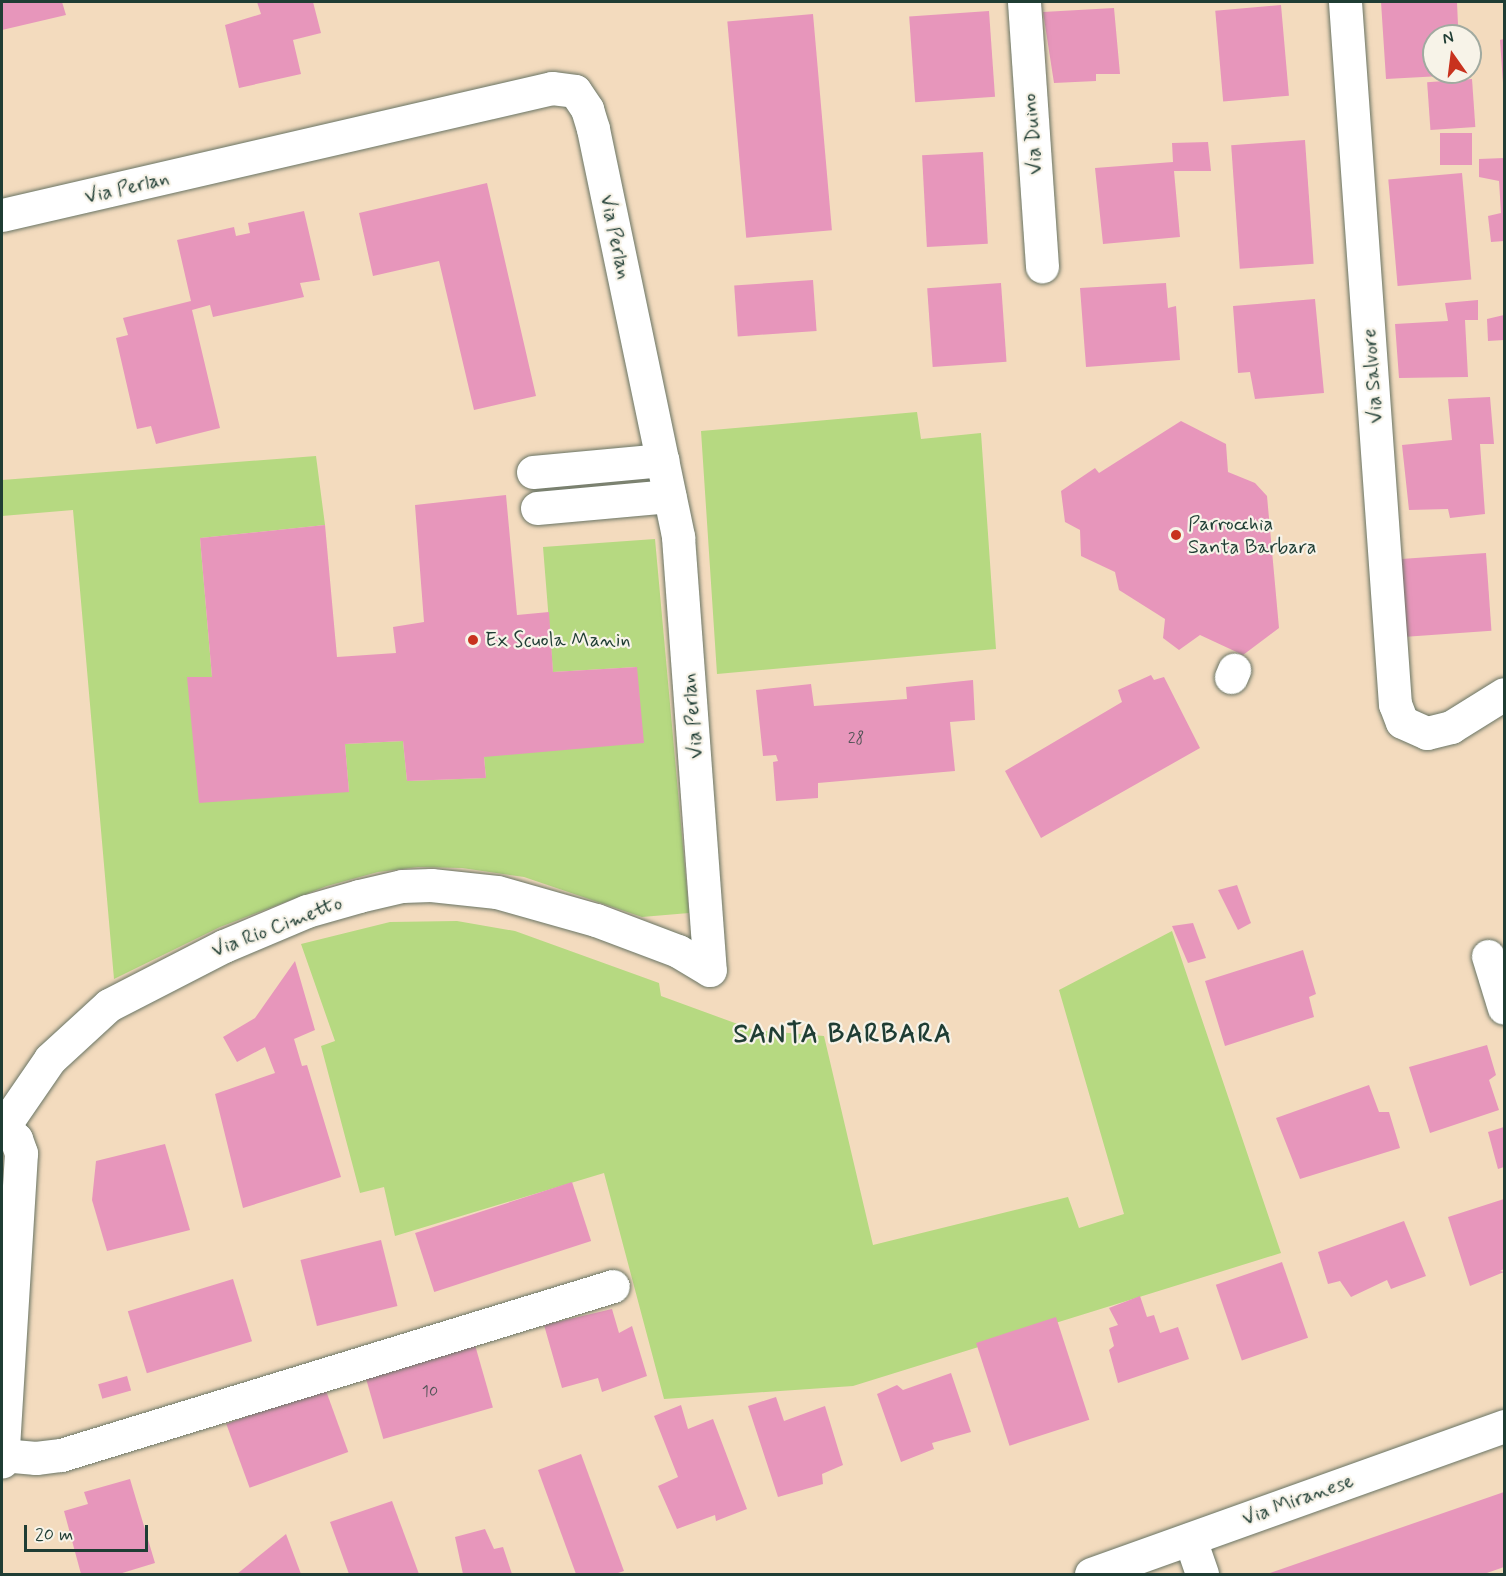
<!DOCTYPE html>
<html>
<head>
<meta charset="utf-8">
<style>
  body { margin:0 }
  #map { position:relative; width:1506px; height:1576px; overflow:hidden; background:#f3dbbe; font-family:Mynerve,sans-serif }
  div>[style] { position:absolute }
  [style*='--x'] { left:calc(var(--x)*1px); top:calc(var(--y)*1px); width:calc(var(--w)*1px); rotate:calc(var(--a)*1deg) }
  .green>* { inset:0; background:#b6d981 }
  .building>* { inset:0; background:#e796bb; transform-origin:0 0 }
  .roads { filter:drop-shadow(0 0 2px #697464) drop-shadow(0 0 2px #697464) }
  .pedestrian>* { height:33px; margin:-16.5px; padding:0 16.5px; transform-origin:16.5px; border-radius:16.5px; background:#fff }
  .minor>* { height:33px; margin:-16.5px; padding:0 16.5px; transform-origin:16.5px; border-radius:16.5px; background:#fff }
  .tertiary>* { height:33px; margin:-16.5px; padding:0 16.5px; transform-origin:16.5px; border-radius:16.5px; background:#fff }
  .dots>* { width:16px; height:16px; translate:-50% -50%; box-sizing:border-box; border:3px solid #f7f3e8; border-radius:50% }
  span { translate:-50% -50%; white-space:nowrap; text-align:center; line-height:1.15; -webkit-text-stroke:4.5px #f7f3e8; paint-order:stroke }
  .number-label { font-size:16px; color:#515356 }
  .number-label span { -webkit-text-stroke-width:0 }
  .street-label { font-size:20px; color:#1f3d34 }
  .poi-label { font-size:20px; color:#1f3d34 }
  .left { translate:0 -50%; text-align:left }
  .district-label { font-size:26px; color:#1f3d34; font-weight:700; letter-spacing:1.5px }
  .frame { position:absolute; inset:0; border:3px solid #1f3d34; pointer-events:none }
  .north { position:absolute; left:1422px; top:24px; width:60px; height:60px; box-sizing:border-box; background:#f7f3e8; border:2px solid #a1aaa0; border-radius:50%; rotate:346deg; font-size:16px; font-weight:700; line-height:24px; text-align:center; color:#1f3d34 }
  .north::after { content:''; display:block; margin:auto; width:21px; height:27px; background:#c8321e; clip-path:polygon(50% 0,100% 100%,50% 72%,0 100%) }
  .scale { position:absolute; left:24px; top:1525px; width:124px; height:27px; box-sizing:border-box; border:3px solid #1f3d34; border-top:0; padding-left:8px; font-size:18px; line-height:21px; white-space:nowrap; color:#1f3d34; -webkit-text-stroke:4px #f7f3e8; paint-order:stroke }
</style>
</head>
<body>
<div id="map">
  <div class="green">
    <i style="clip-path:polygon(917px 412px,921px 439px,981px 433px,996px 649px,717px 674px,701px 431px)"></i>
    <i style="clip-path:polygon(316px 456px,325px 525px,200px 538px,212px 677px,188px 677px,349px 792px,345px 744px,403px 741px,407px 781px,486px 778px,484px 757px,637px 667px,553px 672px,543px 547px,655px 539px,689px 913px,642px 917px,524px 877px,462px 868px,418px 867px,378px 872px,327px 886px,220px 927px,114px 979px,73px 510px,2px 516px,2px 480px)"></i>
    <i style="clip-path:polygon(457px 921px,515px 931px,659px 983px,661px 996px,754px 1030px,824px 1036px,873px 1245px,1068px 1197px,1079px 1228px,1124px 1214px,1059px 990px,1172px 931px,1281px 1253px,853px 1386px,664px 1399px,604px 1173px,395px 1236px,384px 1187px,360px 1193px,321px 1046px,335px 1041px,301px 944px,390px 922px)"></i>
  </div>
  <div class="building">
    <i style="clip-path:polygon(2px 2px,62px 2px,66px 15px,2px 30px)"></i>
    <i style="clip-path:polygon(257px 2px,313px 2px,321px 33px,293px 40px,301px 74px,239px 88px,225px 25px,261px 14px)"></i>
    <i style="clip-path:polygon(1381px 2px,1457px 2px,1458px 25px,1440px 28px,1440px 36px,1434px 36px,1434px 72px,1441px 72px,1441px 76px,1386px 79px)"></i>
    <i style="left:1281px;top:5px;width:91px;height:66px;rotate:85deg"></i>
    <i style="clip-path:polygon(1114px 8px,1120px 74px,1096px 74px,1096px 81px,1054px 83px,1043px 12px)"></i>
    <i style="left:989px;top:11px;width:86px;height:80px;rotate:86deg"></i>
    <i style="left:813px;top:14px;width:217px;height:86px;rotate:85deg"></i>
    <i style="clip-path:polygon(1504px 39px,1504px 83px,1503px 83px,1500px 40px)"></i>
    <i style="left:1472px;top:79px;width:48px;height:45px;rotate:86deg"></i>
    <i style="left:1440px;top:133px;width:32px;height:32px"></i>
    <i style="left:1305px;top:140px;width:124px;height:74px;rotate:86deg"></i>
    <i style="clip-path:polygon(1208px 142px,1211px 171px,1174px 171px,1180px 237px,1103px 244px,1095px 168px,1173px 162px,1172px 143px)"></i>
    <i style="left:983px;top:152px;width:92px;height:61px;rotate:87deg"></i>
    <i style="clip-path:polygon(1504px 158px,1504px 241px,1491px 242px,1488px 216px,1501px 213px,1499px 181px,1479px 177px,1479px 159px)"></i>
    <i style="left:1462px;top:173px;width:107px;height:74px;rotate:85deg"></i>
    <i style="clip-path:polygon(487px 183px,536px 396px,474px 410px,439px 261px,373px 276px,359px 213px)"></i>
    <i style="clip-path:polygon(304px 211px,320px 280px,300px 283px,304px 297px,213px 317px,210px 305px,192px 310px,220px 428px,156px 444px,151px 426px,137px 429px,116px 338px,128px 335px,123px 318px,191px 301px,177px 240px,234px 227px,236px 236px,250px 233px,248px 223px)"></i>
    <i style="left:813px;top:280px;width:51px;height:79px;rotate:86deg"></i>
    <i style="left:1001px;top:283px;width:79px;height:74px;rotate:86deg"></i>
    <i style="clip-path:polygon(1166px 283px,1168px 308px,1176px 306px,1180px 360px,1086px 367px,1080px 288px)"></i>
    <i style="clip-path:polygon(1315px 299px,1324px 393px,1255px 399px,1250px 372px,1238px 373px,1233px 306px)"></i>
    <i style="clip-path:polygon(1478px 300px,1478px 320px,1465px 320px,1468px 377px,1399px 378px,1395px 324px,1448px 321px,1445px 303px)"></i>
    <i style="clip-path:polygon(1504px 315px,1504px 340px,1488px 341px,1487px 319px)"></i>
    <i style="clip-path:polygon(1490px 397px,1494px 444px,1480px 444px,1485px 514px,1450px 518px,1448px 509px,1409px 510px,1402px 445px,1452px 440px,1448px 399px)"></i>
    <i style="clip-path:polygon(1181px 421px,1226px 444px,1228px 472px,1255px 483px,1267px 496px,1279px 628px,1243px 655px,1200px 635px,1179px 650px,1163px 638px,1165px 619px,1119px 590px,1115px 572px,1081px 556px,1080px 530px,1065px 522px,1061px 491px,1095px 468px,1099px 473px)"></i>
    <i style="clip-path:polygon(506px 495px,517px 615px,549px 612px,553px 672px,637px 667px,644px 743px,484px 757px,486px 778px,407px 781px,403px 741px,345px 744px,349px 792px,199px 803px,187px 677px,212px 677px,200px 538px,325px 525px,337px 657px,396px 653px,393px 627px,424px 622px,415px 505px)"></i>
    <i style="left:1486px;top:553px;width:78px;height:85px;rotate:86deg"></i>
    <i style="clip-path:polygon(1151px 675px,1154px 680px,1164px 677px,1200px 748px,1041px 838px,1005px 771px,1122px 702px,1118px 690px)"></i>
    <i style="clip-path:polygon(973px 680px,975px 720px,950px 722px,955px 771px,818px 783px,818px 798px,776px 801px,773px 762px,778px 761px,776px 755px,763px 756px,756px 690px,811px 684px,814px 706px,907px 699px,906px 687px)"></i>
    <i style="clip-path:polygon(1237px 885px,1251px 923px,1238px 930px,1218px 890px)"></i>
    <i style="clip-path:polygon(1193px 923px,1206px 958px,1188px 963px,1172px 926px)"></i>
    <i style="clip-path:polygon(1303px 950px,1316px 994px,1309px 997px,1314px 1017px,1225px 1046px,1205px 981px)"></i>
    <i style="clip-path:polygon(295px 961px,315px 1030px,294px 1039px,302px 1066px,307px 1065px,341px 1177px,243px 1208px,215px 1094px,275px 1073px,265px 1047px,237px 1062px,223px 1037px,255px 1018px)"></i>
    <i style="clip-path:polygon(1487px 1045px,1496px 1075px,1489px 1080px,1499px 1110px,1430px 1133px,1409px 1067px)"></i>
    <i style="clip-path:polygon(1369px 1085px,1379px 1112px,1389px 1112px,1400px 1148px,1300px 1179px,1276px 1118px)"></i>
    <i style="clip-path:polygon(1504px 1127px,1504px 1167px,1498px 1169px,1488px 1132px)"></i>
    <i style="clip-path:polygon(165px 1144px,190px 1230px,107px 1251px,92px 1200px,96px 1161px)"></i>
    <i style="left:572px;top:1182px;width:62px;height:165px;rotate:72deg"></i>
    <i style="clip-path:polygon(1504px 1199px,1504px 1269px,1500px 1271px,1504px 1272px,1470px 1286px,1448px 1217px)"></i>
    <i style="clip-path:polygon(1404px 1221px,1426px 1276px,1391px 1289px,1387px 1280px,1351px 1297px,1340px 1281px,1328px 1284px,1318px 1252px)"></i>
    <i style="left:381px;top:1240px;width:68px;height:83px;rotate:76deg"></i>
    <i style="left:1282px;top:1262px;width:80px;height:70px;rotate:71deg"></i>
    <i style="left:233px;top:1279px;width:65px;height:110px;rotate:73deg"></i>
    <i style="clip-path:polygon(1140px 1296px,1147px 1317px,1154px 1315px,1160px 1333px,1178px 1327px,1189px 1359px,1118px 1383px,1109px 1350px,1114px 1346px,1109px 1328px,1118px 1325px,1109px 1308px)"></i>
    <i style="clip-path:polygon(612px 1309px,619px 1333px,632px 1326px,647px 1376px,602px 1392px,598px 1378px,562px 1388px,544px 1325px)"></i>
    <i style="left:1056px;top:1317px;width:108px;height:84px;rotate:72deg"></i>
    <i style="left:475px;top:1345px;width:65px;height:114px;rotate:74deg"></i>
    <i style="clip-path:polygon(951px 1373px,971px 1432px,932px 1443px,934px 1449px,901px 1462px,877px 1394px,897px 1385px,903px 1390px)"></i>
    <i style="left:127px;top:1376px;width:15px;height:30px;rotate:74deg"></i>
    <i style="left:325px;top:1388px;width:68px;height:105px;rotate:70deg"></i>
    <i style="clip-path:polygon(776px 1397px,784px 1421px,825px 1406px,843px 1465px,822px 1474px,823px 1484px,778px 1497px,748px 1406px)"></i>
    <i style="clip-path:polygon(681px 1405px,688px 1429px,713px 1419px,747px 1509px,716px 1521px,715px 1515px,677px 1529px,658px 1486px,678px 1477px,654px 1416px)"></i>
    <i style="clip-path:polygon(581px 1454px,624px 1571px,615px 1574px,576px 1574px,538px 1470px)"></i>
    <i style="clip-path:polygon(130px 1479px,155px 1563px,119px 1574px,81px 1574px,64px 1511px,88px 1504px,84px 1492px)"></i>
    <i style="clip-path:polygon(1504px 1492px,1504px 1567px,1484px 1574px,1267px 1574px)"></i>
    <i style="clip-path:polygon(392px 1501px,419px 1574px,349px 1574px,330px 1522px)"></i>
    <i style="clip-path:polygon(485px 1529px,494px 1549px,503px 1547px,512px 1574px,463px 1574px,455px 1537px)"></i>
    <i style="clip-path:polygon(286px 1534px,301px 1574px,237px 1574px)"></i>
  </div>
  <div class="roads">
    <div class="pedestrian">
      <i style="--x:1231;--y:677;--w:8;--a:-67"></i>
    </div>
    <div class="minor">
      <i style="--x:1024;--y:2;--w:265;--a:86.1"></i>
      <i style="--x:1345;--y:2;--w:704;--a:85.93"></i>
      <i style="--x:1395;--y:704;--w:19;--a:69"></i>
      <i style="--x:1402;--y:722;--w:27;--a:24"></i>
      <i style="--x:1427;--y:733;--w:25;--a:-14"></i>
      <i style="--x:1451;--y:727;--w:62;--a:-31.9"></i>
      <i style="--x:2;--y:215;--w:564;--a:-13"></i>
      <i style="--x:552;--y:88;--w:23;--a:7"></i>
      <i style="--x:575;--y:91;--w:22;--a:56"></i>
      <i style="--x:587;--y:109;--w:21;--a:73"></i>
      <i style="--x:593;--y:129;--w:417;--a:78.2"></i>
      <i style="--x:678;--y:537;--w:434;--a:85.8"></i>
      <i style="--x:533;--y:472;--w:130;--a:-5.3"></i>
      <i style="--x:537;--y:508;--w:133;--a:-5.2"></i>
      <i style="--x:1488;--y:956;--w:54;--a:72.9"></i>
      <i style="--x:2;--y:1125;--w:20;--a:45"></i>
      <i style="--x:16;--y:1139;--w:15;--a:70"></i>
      <i style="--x:21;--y:1153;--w:309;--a:93.5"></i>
      <i style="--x:4;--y:1126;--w:81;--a:-55.5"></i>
      <i style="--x:50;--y:1059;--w:80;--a:-42.5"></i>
      <i style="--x:109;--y:1005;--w:129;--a:-27.2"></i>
      <i style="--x:224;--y:946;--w:90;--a:-22.9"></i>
      <i style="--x:307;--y:911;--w:54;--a:-16.1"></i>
      <i style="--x:359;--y:896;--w:44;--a:-13.1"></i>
      <i style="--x:402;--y:886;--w:29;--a:-2"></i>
      <i style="--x:431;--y:885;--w:66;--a:6.1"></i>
      <i style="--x:497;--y:892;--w:103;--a:15.8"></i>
      <i style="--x:596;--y:920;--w:88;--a:20.7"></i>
      <i style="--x:678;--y:951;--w:37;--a:31"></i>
      <i style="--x:2;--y:1455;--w:34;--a:5"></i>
      <i style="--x:36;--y:1458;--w:25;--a:-7"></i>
      <i style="--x:61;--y:1455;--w:577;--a:-17.02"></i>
      <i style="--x:1190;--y:1539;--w:37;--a:71"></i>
    </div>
    <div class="tertiary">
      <i style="--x:1091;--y:1574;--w:439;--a:-19.7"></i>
    </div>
  </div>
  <div class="dots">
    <i style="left:1176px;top:535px;background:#c8321e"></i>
    <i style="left:473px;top:640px;background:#c8321e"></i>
  </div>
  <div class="number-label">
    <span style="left:856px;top:739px">28</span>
    <span style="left:430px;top:1392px">10</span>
  </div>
  <div class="street-label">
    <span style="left:1033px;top:134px;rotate:-94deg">Via Duino</span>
    <span style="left:127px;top:188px;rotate:-13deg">Via Perlan</span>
    <span style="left:615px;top:237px;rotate:78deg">Via Perlan</span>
    <span style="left:1373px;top:376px;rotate:-94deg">Via Salvore</span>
    <span style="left:693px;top:716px;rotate:-95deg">Via Perlan</span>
    <span style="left:277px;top:927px;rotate:-21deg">Via Rio Cimetto</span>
    <span style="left:1298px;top:1500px;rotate:-20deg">Via Miranese</span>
  </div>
  <div class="poi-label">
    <span class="left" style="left:1188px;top:536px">Parrocchia<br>Santa Barbara</span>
    <span class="left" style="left:485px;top:640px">Ex Scuola Manin</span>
  </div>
  <div class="district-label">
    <span style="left:843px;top:1036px">SANTA BARBARA</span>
  </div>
  <div class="frame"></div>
  <div class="north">N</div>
  <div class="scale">20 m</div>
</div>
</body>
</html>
